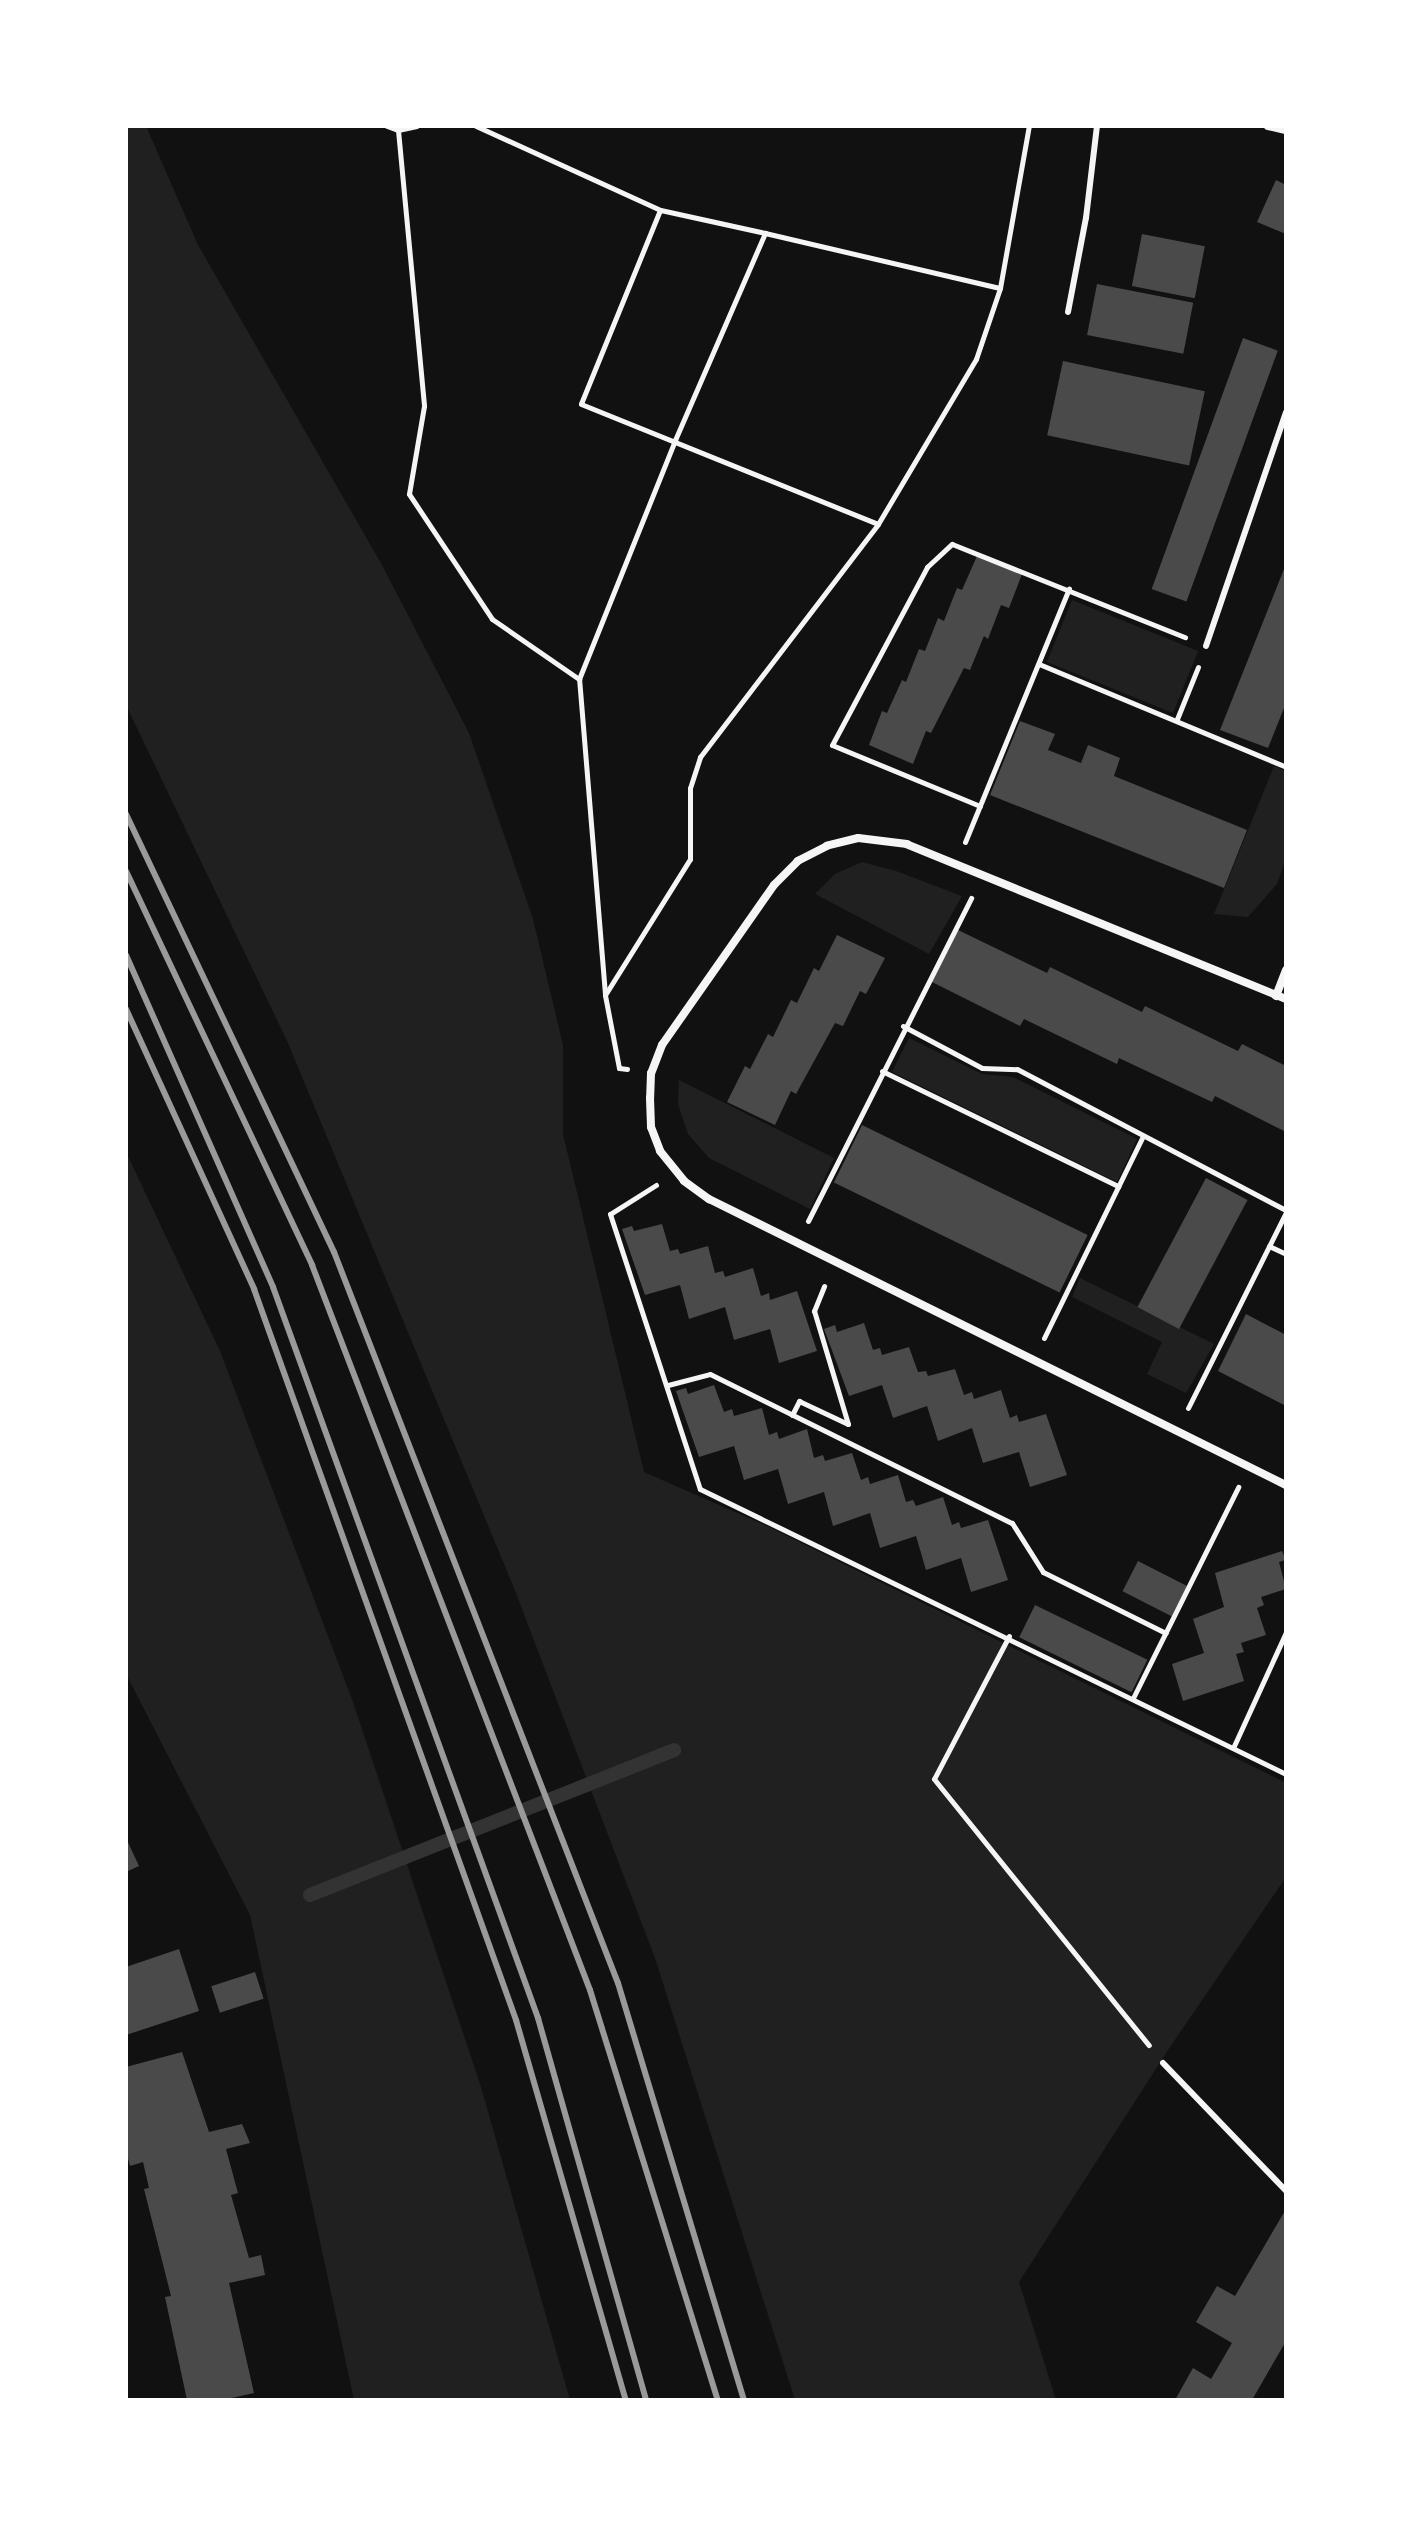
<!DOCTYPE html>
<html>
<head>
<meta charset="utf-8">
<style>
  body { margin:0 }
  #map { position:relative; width:1412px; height:2526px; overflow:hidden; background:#111; font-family:"Fira Sans",sans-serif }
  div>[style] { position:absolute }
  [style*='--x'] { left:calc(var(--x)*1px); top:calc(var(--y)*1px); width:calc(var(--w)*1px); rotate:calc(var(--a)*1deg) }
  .green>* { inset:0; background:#202020; transform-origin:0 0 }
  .stream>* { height:14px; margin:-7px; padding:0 7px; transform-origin:7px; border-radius:7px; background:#333 }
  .building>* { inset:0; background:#4a4a4a; transform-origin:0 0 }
  .path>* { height:5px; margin:-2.5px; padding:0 2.5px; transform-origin:2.5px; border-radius:2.5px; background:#f5f5f5 }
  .service>* { height:6px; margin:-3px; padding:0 3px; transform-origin:3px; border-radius:3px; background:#f5f5f5 }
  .minor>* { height:8px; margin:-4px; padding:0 4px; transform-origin:4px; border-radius:4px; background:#f5f5f5 }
  .rail>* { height:6px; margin:-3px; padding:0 3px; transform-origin:3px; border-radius:3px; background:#9a9a9a }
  span { translate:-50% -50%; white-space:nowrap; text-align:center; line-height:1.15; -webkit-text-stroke:8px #fff; paint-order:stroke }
  .frame { position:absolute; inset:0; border:128px solid #fff; pointer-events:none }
</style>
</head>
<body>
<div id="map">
  <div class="green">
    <i style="clip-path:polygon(126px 126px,146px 126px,198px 245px,382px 565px,469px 733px,533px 919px,563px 1045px,563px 1134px,644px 1472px,767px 1526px,1286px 1783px,1286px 1877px,1168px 2050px,1019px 2282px,1056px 2400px,795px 2400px,655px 1958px,514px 1588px,288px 1043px,126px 705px)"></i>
    <i style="left:1072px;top:600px;width:136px;height:67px;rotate:22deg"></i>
    <i style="clip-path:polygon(1274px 766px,1286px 771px,1286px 859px,1277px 884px,1248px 917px,1214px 914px)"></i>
    <i style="clip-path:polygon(862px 862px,896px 871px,962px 896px,929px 954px,815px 894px,835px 874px)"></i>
    <i style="clip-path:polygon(909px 1038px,982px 1074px,1013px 1077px,1137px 1139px,1117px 1182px,892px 1072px)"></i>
    <i style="clip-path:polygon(679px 1080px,834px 1158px,810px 1209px,709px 1158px,688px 1134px,678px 1104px)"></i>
    <i style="clip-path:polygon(126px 1152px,220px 1351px,353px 1702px,481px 2087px,570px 2400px,354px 2400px,250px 1915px,126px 1674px)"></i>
    <i style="clip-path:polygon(1080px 1278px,1214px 1344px,1186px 1393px,1147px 1374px,1162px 1342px,1072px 1297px)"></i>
  </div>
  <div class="stream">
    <i style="--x:310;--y:1895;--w:392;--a:-21.7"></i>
  </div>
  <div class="building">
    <i style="clip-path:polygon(1276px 180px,1286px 185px,1286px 234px,1257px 222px)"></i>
    <i style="left:1142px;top:234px;width:64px;height:53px;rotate:11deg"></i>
    <i style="left:1097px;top:284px;width:98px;height:52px;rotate:11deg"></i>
    <i style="left:1243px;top:338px;width:37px;height:267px;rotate:20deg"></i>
    <i style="left:1063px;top:361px;width:145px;height:76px;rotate:12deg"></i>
    <i style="clip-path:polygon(977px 556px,1022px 574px,1009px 608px,1001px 605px,988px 639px,984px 636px,970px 670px,964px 668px,931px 733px,926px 731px,913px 764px,869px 745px,882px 711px,887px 713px,902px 680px,906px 682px,919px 649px,925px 651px,938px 618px,944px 621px,957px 588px,962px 590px)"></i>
    <i style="clip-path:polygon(1286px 564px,1286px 703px,1268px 748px,1220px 730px)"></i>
    <i style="clip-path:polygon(1020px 721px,1055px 734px,1048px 750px,1081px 763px,1088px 745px,1120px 758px,1114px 776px,1247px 830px,1224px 888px,990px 795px)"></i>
    <i style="clip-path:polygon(958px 930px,1047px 973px,1050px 967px,1142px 1012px,1145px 1006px,1238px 1051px,1242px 1044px,1286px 1066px,1286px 1132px,1215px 1096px,1212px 1102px,1119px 1058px,1117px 1064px,1024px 1019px,1020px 1026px,930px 981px)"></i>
    <i style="clip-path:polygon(837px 935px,885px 958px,866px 994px,860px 991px,843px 1026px,835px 1023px,796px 1094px,791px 1091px,775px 1125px,727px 1102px,745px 1066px,750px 1069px,768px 1034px,773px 1037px,791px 1000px,797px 1003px,814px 968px,819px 971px)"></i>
    <i style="left:862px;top:1125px;width:251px;height:64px;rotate:26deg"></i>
    <i style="left:1206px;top:1178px;width:47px;height:146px;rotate:28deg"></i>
    <i style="clip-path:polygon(662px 1224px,670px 1251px,678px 1249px,680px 1254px,708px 1246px,715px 1273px,723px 1271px,725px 1277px,753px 1268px,761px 1296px,769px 1293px,770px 1300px,797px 1291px,817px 1351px,779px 1363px,770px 1329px,734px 1340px,725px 1307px,689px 1319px,680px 1285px,645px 1295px,622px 1229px,632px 1226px,634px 1231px)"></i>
    <i style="clip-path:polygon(1246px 1314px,1286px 1335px,1286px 1406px,1218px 1371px)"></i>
    <i style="clip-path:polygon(864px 1323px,873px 1350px,880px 1348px,882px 1355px,909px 1347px,918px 1372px,926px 1371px,928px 1376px,955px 1369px,964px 1395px,972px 1392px,974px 1399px,1001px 1390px,1010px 1418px,1017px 1415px,1019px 1422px,1046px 1414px,1067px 1475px,1030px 1487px,1019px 1452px,983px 1463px,972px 1428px,938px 1441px,927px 1406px,893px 1418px,882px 1385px,849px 1396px,824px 1329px,835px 1325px,837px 1332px)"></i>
    <i style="clip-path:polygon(714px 1385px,724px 1412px,732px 1409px,734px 1416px,762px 1408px,769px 1435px,777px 1432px,779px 1439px,807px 1429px,814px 1458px,823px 1455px,825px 1461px,852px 1453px,861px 1480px,868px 1477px,870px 1484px,898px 1475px,906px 1502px,913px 1500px,916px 1506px,943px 1497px,952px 1525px,959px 1522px,961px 1528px,988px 1520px,1008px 1580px,971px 1592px,961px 1558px,926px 1570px,916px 1536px,880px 1548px,870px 1513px,833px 1526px,824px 1492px,788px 1504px,778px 1469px,744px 1480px,734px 1446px,699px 1457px,676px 1391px,686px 1388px,688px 1394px)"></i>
    <i style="clip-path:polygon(1282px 1551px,1286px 1560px,1279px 1562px,1286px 1589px,1261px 1597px,1264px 1605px,1257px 1608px,1266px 1635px,1241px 1643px,1244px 1652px,1236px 1654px,1244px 1681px,1183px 1701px,1172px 1664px,1204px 1653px,1193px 1619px,1224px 1607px,1215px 1573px)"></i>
    <i style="left:1138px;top:1561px;width:55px;height:34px;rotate:27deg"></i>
    <i style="left:1035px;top:1605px;width:125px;height:36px;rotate:26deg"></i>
    <i style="clip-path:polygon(126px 1838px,139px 1866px,126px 1872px)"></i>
    <i style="clip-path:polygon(179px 1949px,199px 2011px,126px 2035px,126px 1967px)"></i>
    <i style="left:255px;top:1972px;width:28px;height:46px;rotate:72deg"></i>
    <i style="clip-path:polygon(182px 2052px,209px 2132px,242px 2124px,250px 2143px,226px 2149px,238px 2193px,231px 2195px,249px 2258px,261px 2255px,265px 2275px,229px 2283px,254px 2393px,223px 2400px,187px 2400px,165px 2297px,171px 2296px,144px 2189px,149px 2188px,143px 2162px,130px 2166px,126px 2151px,126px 2067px)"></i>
    <i style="clip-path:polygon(1286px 2209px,1286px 2341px,1252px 2400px,1175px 2400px,1193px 2368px,1211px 2379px,1232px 2343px,1196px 2322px,1217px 2286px,1235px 2296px)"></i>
  </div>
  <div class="path">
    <i style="--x:387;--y:126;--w:12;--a:20"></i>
    <i style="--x:398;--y:130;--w:19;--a:-12"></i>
    <i style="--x:476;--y:126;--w:202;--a:24.5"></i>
    <i style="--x:398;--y:130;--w:277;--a:84.6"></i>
    <i style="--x:424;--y:406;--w:89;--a:99.7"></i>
    <i style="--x:409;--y:494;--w:150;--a:56.4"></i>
    <i style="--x:492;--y:619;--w:106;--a:34.6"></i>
    <i style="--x:765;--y:233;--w:107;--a:-167.6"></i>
    <i style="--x:660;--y:210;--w:209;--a:112.2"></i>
    <i style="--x:581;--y:404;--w:320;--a:22"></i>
    <i style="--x:1039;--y:664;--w:268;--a:22.6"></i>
    <i style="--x:1177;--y:719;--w:56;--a:-68"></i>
    <i style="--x:980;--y:806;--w:160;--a:-157.6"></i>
    <i style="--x:832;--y:745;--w:202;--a:-61.9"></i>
    <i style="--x:927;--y:567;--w:34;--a:-43"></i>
    <i style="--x:952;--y:544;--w:251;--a:21.8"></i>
    <i style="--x:965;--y:842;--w:274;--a:-67.7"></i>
    <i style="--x:605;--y:994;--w:316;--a:-94.7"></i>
    <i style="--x:579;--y:679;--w:258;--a:-68.1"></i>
    <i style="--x:675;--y:440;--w:226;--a:-66.5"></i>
    <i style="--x:765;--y:233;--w:241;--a:13.2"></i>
    <i style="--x:903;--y:1026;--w:89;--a:28"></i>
    <i style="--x:982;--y:1068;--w:35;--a:2"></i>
    <i style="--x:1017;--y:1069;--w:304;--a:27.7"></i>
    <i style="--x:627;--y:1069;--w:8;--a:-173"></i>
    <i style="--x:619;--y:1068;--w:74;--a:-100.9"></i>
    <i style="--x:605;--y:995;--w:160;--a:-58"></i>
    <i style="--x:690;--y:859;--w:71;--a:-90"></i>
    <i style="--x:690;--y:788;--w:33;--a:-72"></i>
    <i style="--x:700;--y:757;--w:293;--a:-52.6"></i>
    <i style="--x:878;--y:524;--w:192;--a:-59.3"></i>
    <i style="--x:976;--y:359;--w:75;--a:-71.3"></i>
    <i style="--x:1000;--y:288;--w:165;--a:-79.9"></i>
    <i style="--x:882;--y:1071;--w:263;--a:26"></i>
    <i style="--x:656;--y:1185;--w:54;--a:147.8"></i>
    <i style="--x:610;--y:1214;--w:289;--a:71.9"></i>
    <i style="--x:700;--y:1489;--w:652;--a:25.94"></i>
    <i style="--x:808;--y:1221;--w:362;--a:-63.2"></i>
    <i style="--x:1269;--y:1246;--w:19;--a:25"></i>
    <i style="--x:1044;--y:1338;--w:223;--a:-63.9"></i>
    <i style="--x:668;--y:1385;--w:43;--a:-14.7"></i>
    <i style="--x:710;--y:1374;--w:337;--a:26.3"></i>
    <i style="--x:1012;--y:1523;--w:58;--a:57.7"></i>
    <i style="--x:1043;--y:1572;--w:137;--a:26.4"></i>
    <i style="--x:1188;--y:1408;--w:219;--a:-63.4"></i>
    <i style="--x:792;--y:1415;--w:16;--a:-63"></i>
    <i style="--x:799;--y:1401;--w:54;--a:25.1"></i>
    <i style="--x:848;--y:1424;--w:118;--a:-106.7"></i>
    <i style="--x:814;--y:1311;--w:27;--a:-68"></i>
    <i style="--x:1009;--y:1636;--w:161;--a:117.7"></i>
    <i style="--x:934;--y:1779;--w:342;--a:51.1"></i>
    <i style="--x:1133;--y:1698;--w:236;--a:-63.5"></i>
    <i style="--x:1233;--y:1748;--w:128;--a:-65.4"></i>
  </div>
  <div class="service">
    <i style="--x:1068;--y:312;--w:96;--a:-79.2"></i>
    <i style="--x:1086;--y:218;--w:93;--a:-83.2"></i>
    <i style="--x:1206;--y:646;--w:247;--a:-71.1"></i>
    <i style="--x:1163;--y:2063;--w:178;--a:46.1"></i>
  </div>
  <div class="minor">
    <i style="--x:1268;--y:126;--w:18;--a:13"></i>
    <i style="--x:1276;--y:996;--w:28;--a:-69"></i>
    <i style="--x:1286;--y:999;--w:409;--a:-157.8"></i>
    <i style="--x:907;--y:844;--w:49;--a:-173"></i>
    <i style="--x:858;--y:838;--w:32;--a:166"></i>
    <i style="--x:827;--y:846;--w:33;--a:153"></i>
    <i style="--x:798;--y:861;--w:34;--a:135"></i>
    <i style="--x:774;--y:885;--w:195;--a:125"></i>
    <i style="--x:662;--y:1045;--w:30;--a:111"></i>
    <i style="--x:651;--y:1073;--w:25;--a:92"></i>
    <i style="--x:650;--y:1098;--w:29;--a:88"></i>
    <i style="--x:651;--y:1127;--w:26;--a:69"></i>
    <i style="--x:660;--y:1151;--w:38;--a:51"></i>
    <i style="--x:684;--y:1181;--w:31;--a:36"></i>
    <i style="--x:709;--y:1199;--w:644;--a:26.37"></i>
  </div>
  <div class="rail">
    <i style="--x:126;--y:814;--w:485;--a:64.6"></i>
    <i style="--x:334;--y:1252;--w:784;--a:68.77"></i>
    <i style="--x:618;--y:1983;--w:436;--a:73.2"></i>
    <i style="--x:126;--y:871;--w:436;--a:64.7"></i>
    <i style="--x:312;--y:1265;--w:776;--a:69.02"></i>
    <i style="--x:590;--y:1990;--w:430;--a:72.7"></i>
    <i style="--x:126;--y:955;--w:363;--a:66.1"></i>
    <i style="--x:273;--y:1287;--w:778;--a:70.07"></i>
    <i style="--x:538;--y:2018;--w:397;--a:74.2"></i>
    <i style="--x:126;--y:1009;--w:308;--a:65.4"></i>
    <i style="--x:254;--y:1289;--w:777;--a:70.28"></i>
    <i style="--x:516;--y:2020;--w:396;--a:73.9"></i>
  </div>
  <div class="frame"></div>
</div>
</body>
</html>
